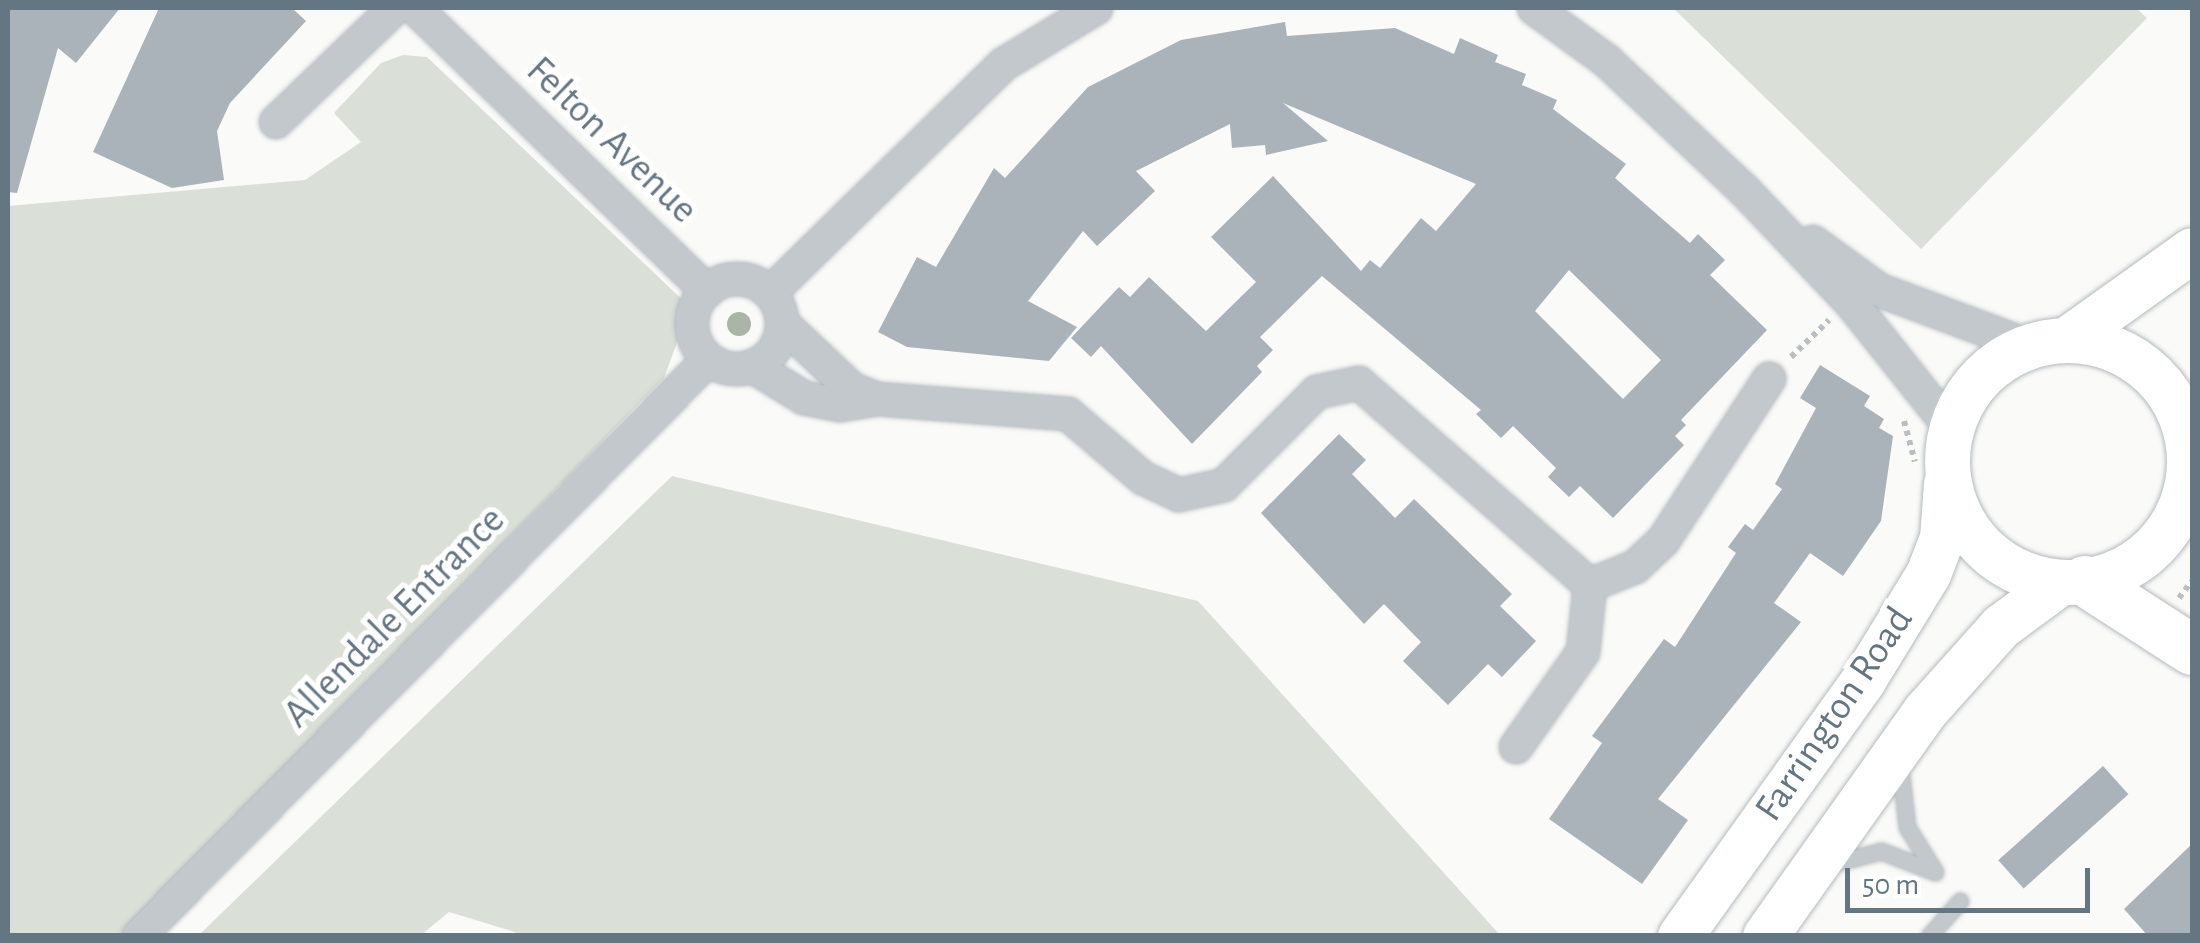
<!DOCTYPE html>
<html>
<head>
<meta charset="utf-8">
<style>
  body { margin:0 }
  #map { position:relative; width:2200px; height:943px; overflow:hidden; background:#fafaf8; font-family:"Alegreya Sans",sans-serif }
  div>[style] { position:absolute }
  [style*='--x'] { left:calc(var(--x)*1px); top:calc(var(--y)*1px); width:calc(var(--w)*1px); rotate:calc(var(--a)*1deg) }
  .green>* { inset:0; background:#dadfd7 }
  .building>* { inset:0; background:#aab3b9; transform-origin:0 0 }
  .path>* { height:6px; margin-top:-3px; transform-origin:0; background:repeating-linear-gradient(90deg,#bbbfc2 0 5px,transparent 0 10px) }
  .roads { filter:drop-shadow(0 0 2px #b3babf) drop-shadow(0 0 2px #b3babf) }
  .service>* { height:15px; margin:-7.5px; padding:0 7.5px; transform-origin:7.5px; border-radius:7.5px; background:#c3c8cc }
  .minor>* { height:32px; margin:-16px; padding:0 16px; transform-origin:16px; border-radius:16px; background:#c3c8cc }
  .minor>.ring { margin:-16px; padding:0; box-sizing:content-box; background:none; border:32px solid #c3c8cc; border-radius:50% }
  .secondary>* { height:45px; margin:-22.5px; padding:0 22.5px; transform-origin:22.5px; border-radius:22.5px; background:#fff }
  .secondary>.ring { margin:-22.5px; padding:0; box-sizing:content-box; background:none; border:45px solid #fff; border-radius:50% }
  .primary>* { height:50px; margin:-25px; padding:0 25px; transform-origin:25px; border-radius:25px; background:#fff }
  .trees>* { width:24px; height:24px; margin:-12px; border-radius:50%; background:#aab4a7 }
  span { translate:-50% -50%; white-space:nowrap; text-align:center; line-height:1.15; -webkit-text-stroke:10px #fff; paint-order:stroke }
  .street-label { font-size:40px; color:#657683 }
  .frame { position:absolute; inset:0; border:10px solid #657683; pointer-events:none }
  .scale { position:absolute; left:1845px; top:868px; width:245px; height:45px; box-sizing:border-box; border:5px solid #657683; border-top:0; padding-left:12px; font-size:30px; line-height:35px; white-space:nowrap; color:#657683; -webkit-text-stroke:8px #fff; paint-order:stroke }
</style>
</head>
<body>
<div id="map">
  <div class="green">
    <i style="clip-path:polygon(1673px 8px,2136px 8px,2147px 18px,1921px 249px)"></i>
    <i style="clip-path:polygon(403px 55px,427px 57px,690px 307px,664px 378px,123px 935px,8px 936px,8px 206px,305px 180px,361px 142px,334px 113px,381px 63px)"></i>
    <i style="clip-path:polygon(672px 476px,1198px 601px,1500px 935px,528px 936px,449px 912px,421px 935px,199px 935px)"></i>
  </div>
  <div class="building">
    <i style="clip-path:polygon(8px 8px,120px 8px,76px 63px,58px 48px,17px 193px,8px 192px)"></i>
    <i style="clip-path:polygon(159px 8px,292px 8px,306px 21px,230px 103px,217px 131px,224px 180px,172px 188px,93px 152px)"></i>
    <i style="clip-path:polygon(evenodd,1285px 22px,1287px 36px,1395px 28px,1454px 54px,1460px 38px,1498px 55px,1495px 62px,1526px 74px,1522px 85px,1557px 100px,1553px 109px,1626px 164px,1615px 178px,1690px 243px,1698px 234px,1725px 260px,1710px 275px,1767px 330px,1681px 420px,1686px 425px,1675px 436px,1684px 445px,1613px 518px,1580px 486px,1569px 497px,1548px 477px,1556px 468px,1513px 426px,1501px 438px,1476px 414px,1481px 410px,1322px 276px,1260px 337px,1273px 350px,1257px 366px,1262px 372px,1192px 444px,1101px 346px,1091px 357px,1071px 338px,1119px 287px,1130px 297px,1149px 277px,1206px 331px,1256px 282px,1211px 237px,1273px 176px,1361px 271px,1370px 260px,1380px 268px,1421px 218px,1436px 231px,1476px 184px,1283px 103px,1328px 141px,1266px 155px,1265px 145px,1232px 148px,1230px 124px,1136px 171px,1155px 191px,1097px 246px,1083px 231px,1028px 301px,1077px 327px,1049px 361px,907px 347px,878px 332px,917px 257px,936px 267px,994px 168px,1005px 178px,1088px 87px,1181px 40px,1285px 22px,1569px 270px,1661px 360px,1623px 399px,1535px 311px,1569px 270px)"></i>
    <i style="clip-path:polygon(1820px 365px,1870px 396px,1864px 406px,1884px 419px,1879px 428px,1893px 436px,1881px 521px,1843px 576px,1810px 553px,1774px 603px,1801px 622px,1658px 799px,1688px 820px,1642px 884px,1549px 819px,1602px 743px,1592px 736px,1664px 639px,1675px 647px,1736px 553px,1728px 547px,1745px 524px,1753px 530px,1782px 489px,1775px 484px,1816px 408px,1800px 398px)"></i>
    <i style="clip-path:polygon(1339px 434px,1366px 460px,1352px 474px,1395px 518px,1414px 499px,1512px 594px,1500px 606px,1536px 641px,1502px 677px,1488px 664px,1448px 705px,1403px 661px,1421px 642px,1384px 604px,1364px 624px,1261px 513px)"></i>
    <i style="left:2103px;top:766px;width:38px;height:141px;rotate:48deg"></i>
    <i style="clip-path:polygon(2192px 844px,2192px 936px,2148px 936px,2124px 909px)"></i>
  </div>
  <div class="path">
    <i style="--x:1791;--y:357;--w:53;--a:-44.2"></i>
    <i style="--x:1904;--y:421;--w:42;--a:75"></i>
    <i style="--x:2179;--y:598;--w:21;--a:-53"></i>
  </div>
  <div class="roads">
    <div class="service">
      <i style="--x:1900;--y:765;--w:62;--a:83.6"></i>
      <i style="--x:1907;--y:827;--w:53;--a:58.1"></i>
      <i style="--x:1835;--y:863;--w:48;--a:-14.6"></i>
      <i style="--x:1881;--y:851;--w:58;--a:21.3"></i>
      <i style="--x:1929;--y:936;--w:47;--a:-48.5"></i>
    </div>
    <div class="minor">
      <i style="--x:415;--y:8;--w:407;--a:44.1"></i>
      <i style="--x:1534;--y:8;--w:90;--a:36"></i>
      <i style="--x:1607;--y:61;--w:190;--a:43.3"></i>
      <i style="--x:1745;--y:191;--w:157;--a:46.5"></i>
      <i style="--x:1853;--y:305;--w:157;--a:51.5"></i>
      <i style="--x:276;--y:122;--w:165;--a:-43.8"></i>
      <i style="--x:1813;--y:242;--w:82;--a:36"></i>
      <i style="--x:1879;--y:290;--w:160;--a:20.5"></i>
      <i class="ring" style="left:692px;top:279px;width:58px;height:58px"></i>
      <i style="--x:770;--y:293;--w:327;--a:-44.4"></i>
      <i style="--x:1004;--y:64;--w:108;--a:-31.3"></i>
      <i style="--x:783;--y:324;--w:95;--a:43.3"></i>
      <i style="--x:852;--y:389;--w:27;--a:22"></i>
      <i style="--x:877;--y:399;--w:192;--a:4.5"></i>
      <i style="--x:1068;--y:414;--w:99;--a:40.5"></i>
      <i style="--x:1143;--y:478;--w:40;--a:25"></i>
      <i style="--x:1179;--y:495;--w:46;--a:-12.5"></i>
      <i style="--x:1224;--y:485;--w:132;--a:-45"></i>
      <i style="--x:1317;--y:392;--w:43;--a:-12.1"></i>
      <i style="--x:1359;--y:383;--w:307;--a:41.2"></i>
      <i style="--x:1590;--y:585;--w:48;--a:-21.8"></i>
      <i style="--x:1635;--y:567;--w:38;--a:-43"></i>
      <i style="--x:1663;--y:541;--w:194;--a:-56.8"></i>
      <i style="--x:752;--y:366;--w:61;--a:31.6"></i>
      <i style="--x:804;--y:398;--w:37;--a:11"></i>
      <i style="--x:840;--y:405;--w:37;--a:-9"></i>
      <i style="--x:1516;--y:747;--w:116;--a:-54.8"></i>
      <i style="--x:1583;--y:652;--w:67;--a:-84"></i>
      <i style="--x:139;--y:936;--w:811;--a:-45.35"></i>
    </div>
    <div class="secondary">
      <i style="--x:2067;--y:339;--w:153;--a:-35.5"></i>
      <i class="ring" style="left:1947px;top:340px;width:197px;height:197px"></i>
      <i style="--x:1680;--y:936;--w:315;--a:-54.4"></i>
      <i style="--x:1863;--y:680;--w:124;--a:-58.5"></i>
      <i style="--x:1928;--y:574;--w:39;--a:-69"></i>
      <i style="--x:1942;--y:538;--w:55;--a:-85.8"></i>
      <i style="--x:1765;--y:936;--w:275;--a:-54.6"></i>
      <i style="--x:1924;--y:712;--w:115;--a:-48.2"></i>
      <i style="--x:2001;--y:626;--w:74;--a:-36.3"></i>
    </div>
    <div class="primary">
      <i style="--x:2085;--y:581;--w:127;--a:32.8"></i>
    </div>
  </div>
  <div class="trees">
    <i style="left:739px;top:324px"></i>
  </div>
  <div class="street-label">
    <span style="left:612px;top:140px;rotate:44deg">Felton Avenue</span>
    <span style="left:394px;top:617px;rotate:-45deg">Allendale Entrance</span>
    <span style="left:1834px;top:714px;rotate:-56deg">Farrington Road</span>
  </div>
  <div class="frame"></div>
  <div class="scale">50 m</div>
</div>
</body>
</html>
